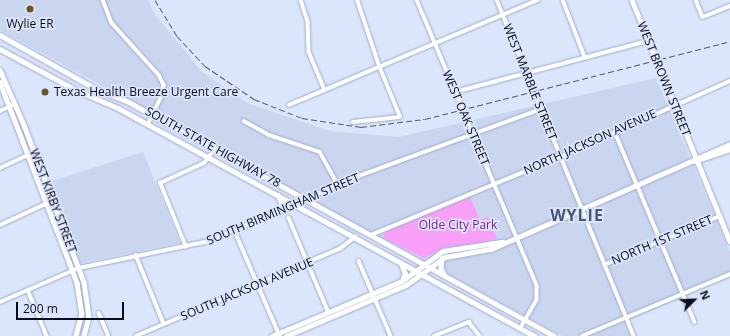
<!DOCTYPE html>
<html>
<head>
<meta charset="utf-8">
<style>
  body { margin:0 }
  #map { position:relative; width:730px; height:336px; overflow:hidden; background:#dbe5fb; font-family:"Open Sans",sans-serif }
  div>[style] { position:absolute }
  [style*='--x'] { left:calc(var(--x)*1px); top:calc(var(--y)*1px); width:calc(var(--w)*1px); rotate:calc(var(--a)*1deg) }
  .built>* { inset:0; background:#cad5ef }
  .green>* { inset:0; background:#f89ff8 }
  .roads { filter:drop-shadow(0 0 1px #9eadd1) drop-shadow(0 0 1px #9eadd1) }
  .minor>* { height:3.5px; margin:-1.75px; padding:0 1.75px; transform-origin:1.75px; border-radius:1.75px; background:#fff }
  .major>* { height:4.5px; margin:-2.25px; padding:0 2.25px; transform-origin:2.25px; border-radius:2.25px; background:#fff }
  .rail>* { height:1px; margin-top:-0.5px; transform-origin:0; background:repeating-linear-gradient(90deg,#535a6a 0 6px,transparent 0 9px) }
  .dots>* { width:11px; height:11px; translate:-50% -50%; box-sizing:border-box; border:2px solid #dbe5fb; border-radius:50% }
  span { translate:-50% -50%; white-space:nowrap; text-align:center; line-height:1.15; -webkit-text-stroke:3.5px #dbe5fb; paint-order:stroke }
  .poi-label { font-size:12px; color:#080d19 }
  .left { translate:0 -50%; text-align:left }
  .street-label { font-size:12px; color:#080d19 }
  .park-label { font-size:12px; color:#881d8a }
  .district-label { font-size:16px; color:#495676; font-weight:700; letter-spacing:1px }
  .north { position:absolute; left:674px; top:280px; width:40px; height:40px; -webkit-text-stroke:3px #dbe5fb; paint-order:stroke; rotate:66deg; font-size:11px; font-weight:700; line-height:16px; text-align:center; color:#080d19 }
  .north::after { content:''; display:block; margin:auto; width:14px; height:18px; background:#080d19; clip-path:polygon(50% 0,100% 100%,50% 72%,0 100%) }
  .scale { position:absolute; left:16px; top:302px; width:108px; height:18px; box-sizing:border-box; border:2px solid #080d19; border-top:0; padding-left:5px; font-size:12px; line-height:14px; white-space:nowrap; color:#080d19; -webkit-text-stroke:3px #dbe5fb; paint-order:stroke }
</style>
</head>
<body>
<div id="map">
  <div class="built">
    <i style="clip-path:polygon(0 0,148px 0,154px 13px,201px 71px,249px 104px,330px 131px,399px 137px,656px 78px,730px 252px,730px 277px,625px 322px,631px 336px,562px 336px,0 30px)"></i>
    <i style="clip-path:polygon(143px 152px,180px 243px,80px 263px,49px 182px)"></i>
  </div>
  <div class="green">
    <i style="clip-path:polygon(470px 197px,480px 220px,488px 217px,497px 238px,480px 244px,445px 247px,424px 258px,383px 238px,385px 232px)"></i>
  </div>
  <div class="roads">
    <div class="minor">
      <i style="--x:103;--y:0;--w:25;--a:69"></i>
      <i style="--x:112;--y:23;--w:70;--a:47.9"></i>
      <i style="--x:159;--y:75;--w:11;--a:63"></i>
      <i style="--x:164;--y:85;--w:13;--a:103"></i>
      <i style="--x:161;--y:98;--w:30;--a:116"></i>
      <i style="--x:301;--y:0;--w:23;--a:72"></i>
      <i style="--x:308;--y:22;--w:30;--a:88"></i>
      <i style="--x:309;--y:52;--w:41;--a:67.2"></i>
      <i style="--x:417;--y:0;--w:310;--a:67.2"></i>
      <i style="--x:537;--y:286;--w:14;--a:90"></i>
      <i style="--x:537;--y:300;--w:32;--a:120"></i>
      <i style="--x:497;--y:0;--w:363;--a:67.8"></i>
      <i style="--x:563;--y:0;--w:61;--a:68.9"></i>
      <i style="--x:696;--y:0;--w:18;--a:68"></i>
      <i style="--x:703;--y:17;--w:29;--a:-22"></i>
      <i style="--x:455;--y:92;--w:200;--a:-14.8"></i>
      <i style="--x:289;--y:105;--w:270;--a:-22.9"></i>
      <i style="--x:0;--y:111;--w:14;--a:-25"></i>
      <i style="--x:244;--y:121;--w:29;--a:29"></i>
      <i style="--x:269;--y:135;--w:54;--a:18.4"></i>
      <i style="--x:320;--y:152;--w:38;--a:61"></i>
      <i style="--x:353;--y:122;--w:47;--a:-6.1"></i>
      <i style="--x:400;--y:117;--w:55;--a:-112.4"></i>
      <i style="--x:379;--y:66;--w:70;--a:-108.4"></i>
      <i style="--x:615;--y:132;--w:206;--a:67.2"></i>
      <i style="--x:0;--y:168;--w:38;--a:-25"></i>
      <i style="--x:289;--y:218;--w:103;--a:67.2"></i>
      <i style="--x:0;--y:225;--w:57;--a:-24.8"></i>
      <i style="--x:235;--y:231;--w:114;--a:66.8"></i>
      <i style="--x:371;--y:235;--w:204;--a:-22.4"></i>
      <i style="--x:560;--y:157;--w:186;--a:-24.1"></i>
      <i style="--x:186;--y:247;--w:69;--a:-112.1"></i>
      <i style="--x:160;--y:183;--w:48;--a:-24.4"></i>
      <i style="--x:204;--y:163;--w:18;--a:-52"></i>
      <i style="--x:136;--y:255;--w:74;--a:67.9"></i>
      <i style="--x:359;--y:261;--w:82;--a:66.9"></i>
      <i style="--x:604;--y:265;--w:126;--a:-22.9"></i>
      <i style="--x:28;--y:290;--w:50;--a:67.6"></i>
      <i style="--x:0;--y:302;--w:86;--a:-23.3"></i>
      <i style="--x:79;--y:268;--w:133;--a:-11.7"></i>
      <i style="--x:209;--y:241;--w:163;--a:-23.4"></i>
      <i style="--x:359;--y:176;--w:194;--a:-20.2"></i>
      <i style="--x:99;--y:313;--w:25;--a:67"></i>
      <i style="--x:136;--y:336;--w:223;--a:-23.2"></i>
      <i style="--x:341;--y:248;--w:18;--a:-38"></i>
      <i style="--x:434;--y:336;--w:38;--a:-22"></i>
      <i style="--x:469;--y:322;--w:18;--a:52"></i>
      <i style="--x:582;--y:336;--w:160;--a:-22.7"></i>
    </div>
    <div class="major">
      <i style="--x:632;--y:0;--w:260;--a:67.9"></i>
      <i style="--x:0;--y:35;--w:112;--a:29.3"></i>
      <i style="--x:98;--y:90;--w:31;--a:21"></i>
      <i style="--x:127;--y:101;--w:487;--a:28.8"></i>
      <i style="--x:0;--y:49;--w:86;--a:28.3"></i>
      <i style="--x:76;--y:90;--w:46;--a:23.2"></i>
      <i style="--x:118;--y:108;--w:475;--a:28.7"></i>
      <i style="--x:0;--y:70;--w:60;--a:66.4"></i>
      <i style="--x:24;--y:125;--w:168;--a:69.1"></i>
      <i style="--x:84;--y:282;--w:35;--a:82"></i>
      <i style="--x:89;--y:317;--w:20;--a:105"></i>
      <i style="--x:0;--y:82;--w:215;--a:69"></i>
      <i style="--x:77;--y:283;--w:30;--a:81"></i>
      <i style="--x:82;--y:313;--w:24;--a:105"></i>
      <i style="--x:695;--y:161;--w:37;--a:-19"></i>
      <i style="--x:278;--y:195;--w:10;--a:66"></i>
      <i style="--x:282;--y:204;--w:9;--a:111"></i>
      <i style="--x:442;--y:258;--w:10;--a:96"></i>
      <i style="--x:441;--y:268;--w:9;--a:63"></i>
      <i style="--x:402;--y:265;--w:9;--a:69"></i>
      <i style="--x:405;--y:273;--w:7;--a:106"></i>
      <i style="--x:272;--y:336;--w:141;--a:-22.9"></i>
      <i style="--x:402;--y:281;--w:51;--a:-36.2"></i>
      <i style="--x:443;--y:251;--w:60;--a:-8.7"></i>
      <i style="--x:286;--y:336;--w:130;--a:-23"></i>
      <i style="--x:406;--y:285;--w:48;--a:-35.7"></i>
      <i style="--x:445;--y:257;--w:47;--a:-9.9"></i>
      <i style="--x:491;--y:249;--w:261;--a:-23.7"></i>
    </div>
  </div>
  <div class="rail">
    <i style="--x:155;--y:0;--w:42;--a:58.6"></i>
    <i style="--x:177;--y:36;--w:41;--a:47"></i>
    <i style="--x:205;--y:66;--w:59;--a:34"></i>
    <i style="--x:254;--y:99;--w:52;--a:21.6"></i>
    <i style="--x:302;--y:118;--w:60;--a:8.7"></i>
    <i style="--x:361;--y:127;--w:64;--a:-7.1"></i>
    <i style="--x:425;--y:119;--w:315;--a:-14.3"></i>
  </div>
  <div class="dots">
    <i style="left:30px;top:9px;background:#6a5625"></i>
    <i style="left:45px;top:92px;background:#6a5625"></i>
  </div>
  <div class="poi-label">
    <span style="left:30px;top:24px">Wylie ER</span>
    <span class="left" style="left:54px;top:92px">Texas Health Breeze Urgent Care</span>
  </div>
  <div class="street-label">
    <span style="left:664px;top:79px;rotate:68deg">WEST BROWN STREET</span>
    <span style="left:530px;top:82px;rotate:68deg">WEST MARBLE STREET</span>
    <span style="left:466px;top:118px;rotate:67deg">WEST OAK STREET</span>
    <span style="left:590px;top:142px;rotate:-24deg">NORTH JACKSON AVENUE</span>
    <span style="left:213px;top:147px;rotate:29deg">SOUTH STATE HIGHWAY 78</span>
    <span style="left:53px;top:201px;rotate:69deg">WEST KIRBY STREET</span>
    <span style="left:283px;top:209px;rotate:-23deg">SOUTH BIRMINGHAM STREET</span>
    <span style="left:662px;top:240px;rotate:-23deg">NORTH 1ST STREET</span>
    <span style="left:247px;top:289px;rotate:-23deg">SOUTH JACKSON AVENUE</span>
  </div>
  <div class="park-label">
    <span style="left:458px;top:225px">Olde City Park</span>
  </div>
  <div class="district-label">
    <span style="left:577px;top:215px">WYLIE</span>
  </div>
  <div class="north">N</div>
  <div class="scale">200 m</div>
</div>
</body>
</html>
